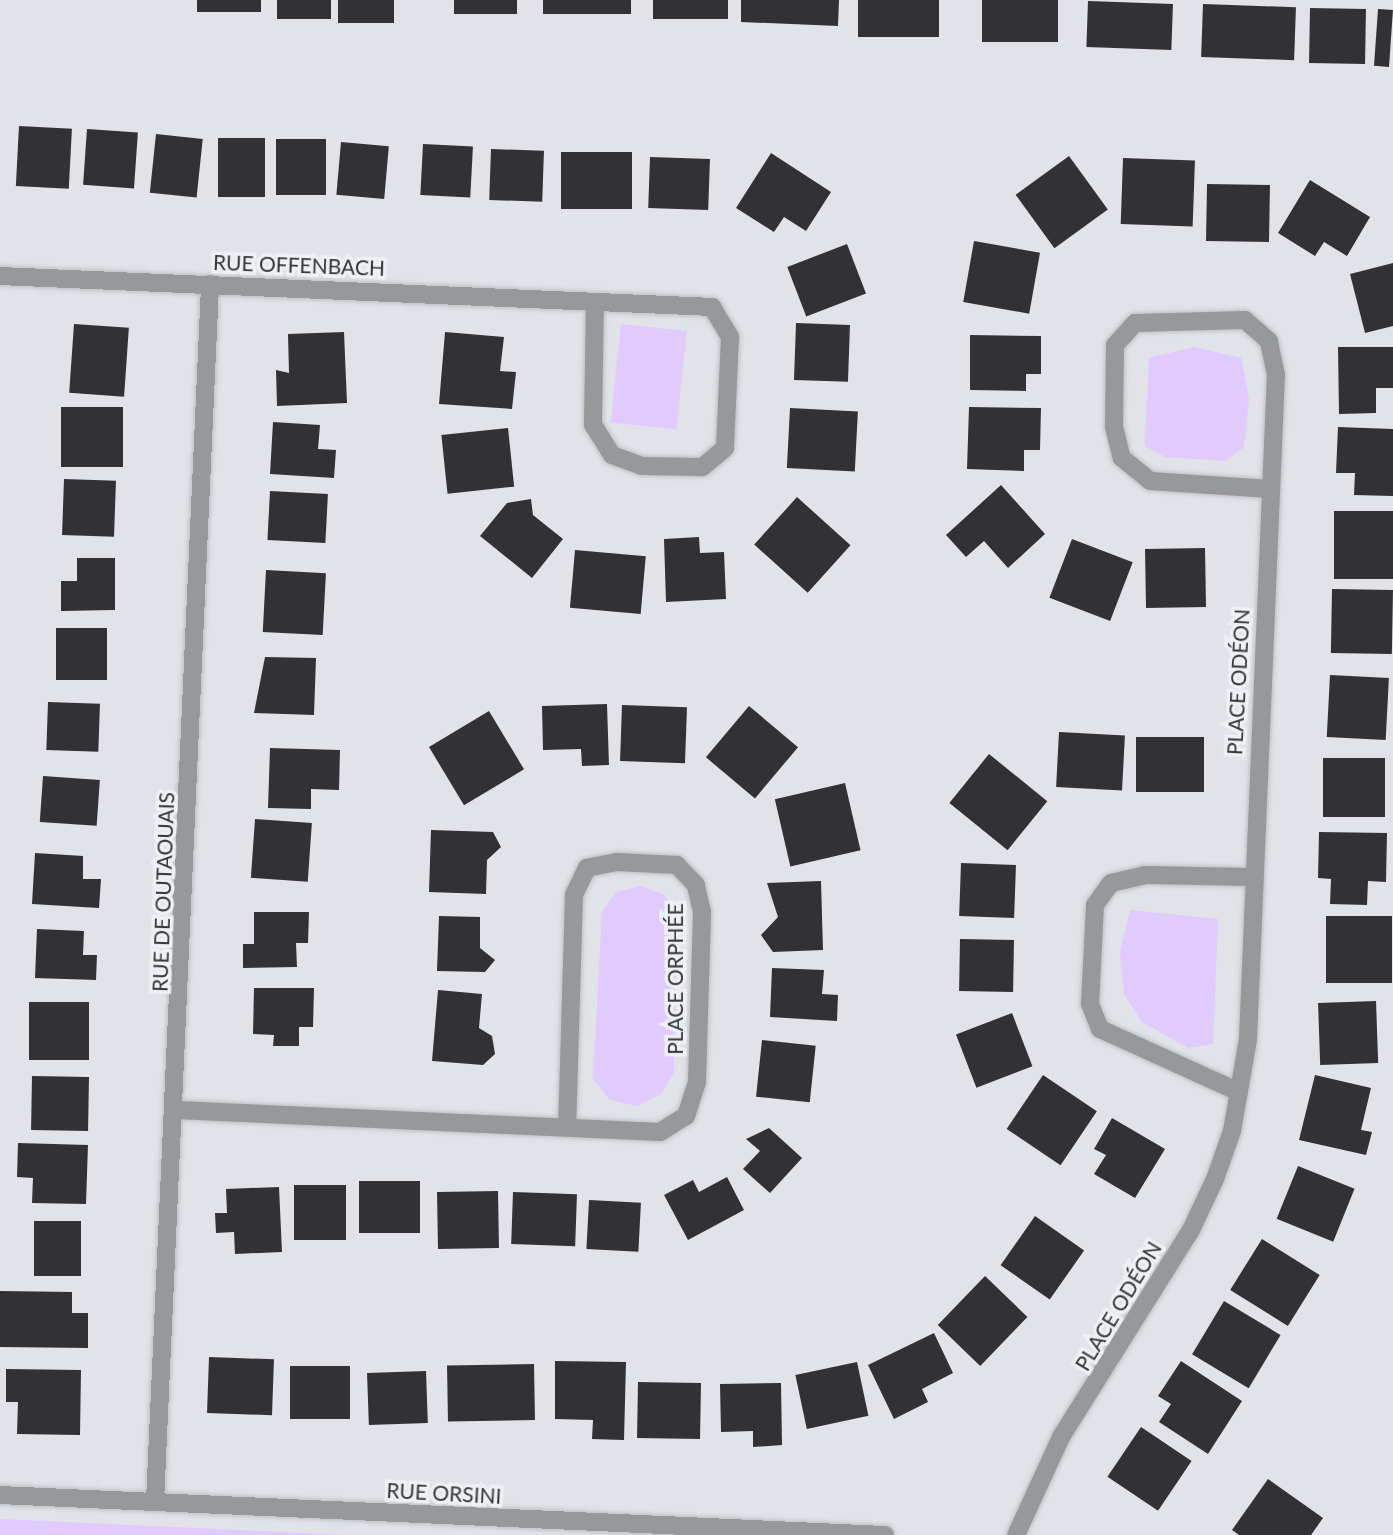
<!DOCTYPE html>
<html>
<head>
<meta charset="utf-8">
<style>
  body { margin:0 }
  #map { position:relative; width:1393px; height:1535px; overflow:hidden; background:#e1e3e8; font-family:Lato,sans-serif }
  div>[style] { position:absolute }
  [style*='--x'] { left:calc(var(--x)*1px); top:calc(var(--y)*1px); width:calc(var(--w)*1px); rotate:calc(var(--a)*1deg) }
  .green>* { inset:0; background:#e0cafe; transform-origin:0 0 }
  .building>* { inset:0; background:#323236; transform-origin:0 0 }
  .roads { filter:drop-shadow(0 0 2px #bfc0c5) drop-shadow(0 0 2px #bfc0c5) }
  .street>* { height:18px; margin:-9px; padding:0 9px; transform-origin:9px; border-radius:9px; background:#97989a }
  span { translate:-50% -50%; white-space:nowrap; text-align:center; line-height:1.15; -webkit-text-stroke:7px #eef0f5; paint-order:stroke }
  .street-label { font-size:21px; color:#353638 }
</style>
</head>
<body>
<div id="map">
  <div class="green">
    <i style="left:621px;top:324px;width:66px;height:99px;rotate:6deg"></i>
    <i style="clip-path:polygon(1194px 347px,1241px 358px,1249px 399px,1244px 447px,1226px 461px,1165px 457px,1145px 446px,1149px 358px)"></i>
    <i style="clip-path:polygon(641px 886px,665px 895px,676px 918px,674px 1073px,661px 1094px,637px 1106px,610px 1100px,593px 1079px,602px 912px,616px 892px)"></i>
    <i style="clip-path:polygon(1130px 910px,1218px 919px,1213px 1044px,1188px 1048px,1142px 1022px,1124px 994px,1120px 953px)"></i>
    <i style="clip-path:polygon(0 1519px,346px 1535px,0 1535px)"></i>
  </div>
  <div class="building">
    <i style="left:197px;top:0;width:64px;height:12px"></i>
    <i style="left:277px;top:0;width:54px;height:19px"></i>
    <i style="left:338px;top:0;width:56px;height:23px"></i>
    <i style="left:454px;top:0;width:63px;height:14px"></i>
    <i style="left:543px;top:0;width:88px;height:14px"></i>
    <i style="left:653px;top:0;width:75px;height:19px"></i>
    <i style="clip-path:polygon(741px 0,839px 0,838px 26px,741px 22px)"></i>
    <i style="left:858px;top:0;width:81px;height:37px"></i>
    <i style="left:982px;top:0;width:76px;height:42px"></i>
    <i style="left:1088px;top:1px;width:85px;height:46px;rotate:2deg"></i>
    <i style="left:1203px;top:4px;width:93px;height:53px;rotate:2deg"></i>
    <i style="left:1310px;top:8px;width:56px;height:55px;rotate:1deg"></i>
    <i style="left:1378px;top:9px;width:15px;height:57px;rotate:4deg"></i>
    <i style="left:19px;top:126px;width:53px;height:60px;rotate:3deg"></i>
    <i style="left:87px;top:129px;width:51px;height:56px;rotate:4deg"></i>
    <i style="left:156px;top:134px;width:47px;height:59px;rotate:6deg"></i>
    <i style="left:218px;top:138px;width:47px;height:59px"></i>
    <i style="left:276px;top:139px;width:50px;height:56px"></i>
    <i style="left:341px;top:142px;width:48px;height:53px;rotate:5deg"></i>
    <i style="left:423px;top:144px;width:50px;height:51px;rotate:3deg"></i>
    <i style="left:491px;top:149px;width:53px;height:51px;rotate:2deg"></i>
    <i style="left:561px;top:152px;width:71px;height:57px"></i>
    <i style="clip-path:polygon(771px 153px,831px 192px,806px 231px,784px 217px,774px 232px,736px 208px)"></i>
    <i style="left:1069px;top:156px;width:66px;height:66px;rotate:54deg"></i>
    <i style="left:650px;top:157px;width:60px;height:51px;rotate:2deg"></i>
    <i style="left:1123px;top:158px;width:72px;height:66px;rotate:2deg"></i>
    <i style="clip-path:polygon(1310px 180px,1370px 217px,1347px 256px,1324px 242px,1315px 256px,1278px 233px)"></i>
    <i style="left:1207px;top:184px;width:63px;height:57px;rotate:1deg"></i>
    <i style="left:974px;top:241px;width:67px;height:62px;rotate:10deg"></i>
    <i style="left:847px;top:244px;width:53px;height:64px;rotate:69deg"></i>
    <i style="clip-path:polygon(1393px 263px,1393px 326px,1365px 333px,1350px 274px)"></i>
    <i style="left:796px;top:323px;width:54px;height:57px;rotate:2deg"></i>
    <i style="left:74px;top:324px;width:55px;height:69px;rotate:4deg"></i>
    <i style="clip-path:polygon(344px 332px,347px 403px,277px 406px,276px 370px,289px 373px,288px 334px)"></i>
    <i style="clip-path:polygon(445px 332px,504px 337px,500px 371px,516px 372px,512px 409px,439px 404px)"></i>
    <i style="clip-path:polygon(970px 335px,1041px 336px,1041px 374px,1026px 374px,1026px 391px,970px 390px)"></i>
    <i style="clip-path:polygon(1338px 347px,1393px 347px,1393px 388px,1376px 388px,1376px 413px,1339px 414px)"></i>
    <i style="left:61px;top:407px;width:62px;height:60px"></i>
    <i style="clip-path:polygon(969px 407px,1041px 408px,1040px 450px,1024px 450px,1024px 471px,967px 469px)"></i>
    <i style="left:790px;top:408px;width:68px;height:60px;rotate:3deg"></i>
    <i style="clip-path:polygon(273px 422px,320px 425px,318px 449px,336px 450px,334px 478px,270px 474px)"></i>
    <i style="clip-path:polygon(1338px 427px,1393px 429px,1393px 496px,1354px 495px,1355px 473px,1336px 473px)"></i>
    <i style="left:508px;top:428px;width:59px;height:67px;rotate:84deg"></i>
    <i style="left:64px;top:479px;width:52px;height:56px;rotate:2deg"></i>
    <i style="clip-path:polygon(1001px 485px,1045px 534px,1008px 568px,984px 541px,966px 557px,946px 535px)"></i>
    <i style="left:270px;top:491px;width:58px;height:49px;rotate:3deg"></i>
    <i style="left:797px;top:497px;width:72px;height:64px;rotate:42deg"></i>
    <i style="clip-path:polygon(531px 499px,533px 515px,563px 539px,532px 578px,480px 536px,507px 503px)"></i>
    <i style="left:1393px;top:511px;width:68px;height:59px;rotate:90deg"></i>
    <i style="clip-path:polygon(699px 537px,700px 553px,724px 552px,726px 599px,666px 602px,664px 539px)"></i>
    <i style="left:1072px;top:539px;width:65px;height:63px;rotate:21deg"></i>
    <i style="left:1205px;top:548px;width:59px;height:60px;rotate:89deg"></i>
    <i style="left:575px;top:550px;width:71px;height:58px;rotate:5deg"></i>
    <i style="clip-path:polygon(77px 558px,115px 558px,115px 610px,61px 611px,61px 581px,77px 581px)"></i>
    <i style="left:266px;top:570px;width:60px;height:62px;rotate:3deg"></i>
    <i style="left:1332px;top:589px;width:61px;height:64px;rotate:1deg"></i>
    <i style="left:107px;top:628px;width:52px;height:51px;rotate:90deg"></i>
    <i style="clip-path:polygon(265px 657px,316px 658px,314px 715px,254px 713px)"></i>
    <i style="left:1330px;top:675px;width:59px;height:62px;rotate:3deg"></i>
    <i style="left:48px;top:702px;width:52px;height:48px;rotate:2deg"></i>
    <i style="clip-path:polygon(607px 704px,609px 765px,582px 766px,581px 749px,543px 750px,542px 706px)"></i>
    <i style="left:622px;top:705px;width:65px;height:56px;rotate:2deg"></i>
    <i style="left:749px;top:706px;width:64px;height:67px;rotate:40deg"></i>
    <i style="left:489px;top:711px;width:68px;height:70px;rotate:59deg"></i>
    <i style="left:1059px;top:732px;width:66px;height:55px;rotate:3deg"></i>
    <i style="left:1136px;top:737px;width:68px;height:55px"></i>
    <i style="clip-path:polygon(270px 748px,340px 750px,339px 790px,311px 789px,311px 809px,268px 808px)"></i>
    <i style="left:989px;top:754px;width:75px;height:63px;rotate:39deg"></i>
    <i style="left:1323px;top:758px;width:62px;height:59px"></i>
    <i style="left:43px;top:776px;width:57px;height:46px;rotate:4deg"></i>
    <i style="left:845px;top:783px;width:69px;height:72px;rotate:77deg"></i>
    <i style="left:255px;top:819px;width:57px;height:59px;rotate:4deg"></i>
    <i style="clip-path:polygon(431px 830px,493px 832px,501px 847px,487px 860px,486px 894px,429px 892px)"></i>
    <i style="clip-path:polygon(1319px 832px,1387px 833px,1386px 882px,1368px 881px,1367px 905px,1330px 904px,1331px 879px,1318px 878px)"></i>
    <i style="clip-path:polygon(35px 853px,83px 856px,83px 879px,101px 879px,99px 908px,32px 904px)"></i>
    <i style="left:961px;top:863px;width:55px;height:53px;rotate:2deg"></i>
    <i style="clip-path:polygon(821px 881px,823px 950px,773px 952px,761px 935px,778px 917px,767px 883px)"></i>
    <i style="clip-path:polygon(254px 912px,309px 912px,308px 943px,296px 943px,297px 967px,243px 968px,243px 944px,254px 944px)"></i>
    <i style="clip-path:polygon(439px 916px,480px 917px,480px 948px,495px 960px,485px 972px,437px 971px)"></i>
    <i style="left:1326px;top:916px;width:66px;height:67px"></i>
    <i style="clip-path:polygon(37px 929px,84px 931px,83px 955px,97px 955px,96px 980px,35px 978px)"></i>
    <i style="left:960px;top:939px;width:54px;height:52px;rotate:1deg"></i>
    <i style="clip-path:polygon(772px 968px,824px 970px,822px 994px,838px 995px,837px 1021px,770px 1017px)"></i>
    <i style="clip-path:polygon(254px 988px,314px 988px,313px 1027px,299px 1027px,299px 1046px,273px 1046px,274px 1035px,253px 1034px)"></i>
    <i style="clip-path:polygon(438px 990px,482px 994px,479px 1028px,492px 1036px,495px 1054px,483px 1065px,432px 1061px)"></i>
    <i style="left:1376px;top:1001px;width:62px;height:58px;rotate:88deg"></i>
    <i style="left:29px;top:1002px;width:60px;height:58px"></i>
    <i style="left:1012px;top:1013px;width:57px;height:60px;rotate:69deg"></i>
    <i style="left:762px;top:1040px;width:54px;height:57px;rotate:6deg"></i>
    <i style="left:1043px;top:1075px;width:65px;height:65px;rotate:34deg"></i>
    <i style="clip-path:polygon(1315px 1075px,1371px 1088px,1361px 1130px,1372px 1132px,1366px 1155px,1299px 1140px)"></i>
    <i style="left:32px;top:1076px;width:57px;height:54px;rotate:1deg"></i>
    <i style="clip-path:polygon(1112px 1118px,1165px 1149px,1135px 1198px,1094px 1174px,1106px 1155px,1094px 1149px)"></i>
    <i style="clip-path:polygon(769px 1128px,802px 1158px,770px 1193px,743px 1169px,760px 1151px,746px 1139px)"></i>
    <i style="clip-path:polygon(18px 1143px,88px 1145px,86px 1204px,32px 1203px,33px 1178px,17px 1177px)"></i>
    <i style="left:1298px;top:1166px;width:61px;height:57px;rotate:22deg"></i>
    <i style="clip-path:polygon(727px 1177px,744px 1210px,688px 1240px,664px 1195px,693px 1180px,699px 1192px)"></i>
    <i style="left:359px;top:1181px;width:61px;height:52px"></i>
    <i style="left:294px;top:1185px;width:52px;height:55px"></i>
    <i style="clip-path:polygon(279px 1187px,282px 1252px,235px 1254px,234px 1232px,216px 1233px,215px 1213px,227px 1213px,226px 1189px)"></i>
    <i style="left:498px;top:1191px;width:57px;height:61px;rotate:89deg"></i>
    <i style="left:513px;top:1192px;width:64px;height:52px;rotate:2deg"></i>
    <i style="left:589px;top:1200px;width:52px;height:49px;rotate:3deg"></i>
    <i style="left:1035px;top:1216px;width:60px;height:60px;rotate:35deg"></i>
    <i style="left:34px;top:1221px;width:47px;height:55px"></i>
    <i style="left:1262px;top:1239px;width:68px;height:60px;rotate:32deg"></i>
    <i style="left:985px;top:1276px;width:59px;height:68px;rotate:44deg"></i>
    <i style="clip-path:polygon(0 1291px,72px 1292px,72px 1313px,88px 1313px,88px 1348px,0 1347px)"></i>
    <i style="left:1224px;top:1301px;width:66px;height:62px;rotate:31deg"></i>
    <i style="clip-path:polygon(934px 1333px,953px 1373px,922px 1389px,928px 1402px,894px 1419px,868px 1365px)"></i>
    <i style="left:209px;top:1357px;width:65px;height:56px;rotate:2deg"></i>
    <i style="clip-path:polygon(555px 1361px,626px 1362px,624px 1440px,592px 1439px,593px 1420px,555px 1419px)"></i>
    <i style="clip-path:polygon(1181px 1361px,1242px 1401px,1208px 1454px,1159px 1422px,1171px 1404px,1158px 1396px)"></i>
    <i style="left:857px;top:1362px;width:55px;height:63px;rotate:78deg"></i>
    <i style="left:534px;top:1364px;width:56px;height:87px;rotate:89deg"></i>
    <i style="left:290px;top:1366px;width:60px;height:53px"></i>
    <i style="clip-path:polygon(6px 1369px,81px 1370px,80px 1435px,17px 1434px,18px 1402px,6px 1402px)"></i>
    <i style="left:426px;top:1371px;width:52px;height:59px;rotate:88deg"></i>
    <i style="left:638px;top:1382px;width:63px;height:56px;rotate:1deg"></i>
    <i style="clip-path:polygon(781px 1383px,782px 1445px,753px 1447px,753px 1431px,721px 1432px,720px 1384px)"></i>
    <i style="left:1141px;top:1427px;width:61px;height:60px;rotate:34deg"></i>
    <i style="clip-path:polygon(1268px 1479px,1323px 1518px,1311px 1535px,1239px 1535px,1232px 1530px)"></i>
  </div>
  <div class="roads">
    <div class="street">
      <i style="--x:0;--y:276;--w:713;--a:2.49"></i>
      <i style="--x:712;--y:307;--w:35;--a:59"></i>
      <i style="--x:730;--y:337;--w:111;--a:92.6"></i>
      <i style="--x:725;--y:448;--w:30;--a:140"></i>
      <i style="--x:702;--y:467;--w:60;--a:-179"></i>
      <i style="--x:642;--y:466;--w:32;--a:-160"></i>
      <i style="--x:612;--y:455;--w:36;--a:-122"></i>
      <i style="--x:593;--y:425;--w:121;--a:-89.1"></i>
      <i style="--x:1239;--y:1092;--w:153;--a:-155.6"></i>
      <i style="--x:1100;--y:1029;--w:27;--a:-112"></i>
      <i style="--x:1090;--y:1004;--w:99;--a:-87.1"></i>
      <i style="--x:1095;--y:905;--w:27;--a:-54"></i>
      <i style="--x:1111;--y:883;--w:35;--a:-13"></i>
      <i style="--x:1145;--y:875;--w:108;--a:1.1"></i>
      <i style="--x:177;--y:1110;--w:484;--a:2.6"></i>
      <i style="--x:660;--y:1132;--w:31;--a:-32"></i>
      <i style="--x:686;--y:1116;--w:36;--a:-72"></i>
      <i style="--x:697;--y:1082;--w:170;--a:-88.3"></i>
      <i style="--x:702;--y:912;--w:28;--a:-103"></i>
      <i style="--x:696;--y:885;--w:28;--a:-134"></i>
      <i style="--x:677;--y:865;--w:60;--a:-177.1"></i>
      <i style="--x:617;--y:862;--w:31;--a:169"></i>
      <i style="--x:587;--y:868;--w:30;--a:116"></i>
      <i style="--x:574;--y:895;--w:230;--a:91.7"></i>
      <i style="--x:0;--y:1495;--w:886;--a:2.59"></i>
      <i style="--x:155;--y:1502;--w:1219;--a:-87.41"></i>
      <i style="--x:1016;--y:1535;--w:108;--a:-65.3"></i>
      <i style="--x:1061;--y:1437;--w:244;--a:-57.9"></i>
      <i style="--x:1191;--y:1230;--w:56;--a:-64.8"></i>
      <i style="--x:1215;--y:1179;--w:51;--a:-70.5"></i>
      <i style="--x:1232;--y:1131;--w:93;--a:-80.1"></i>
      <i style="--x:1248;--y:1039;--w:665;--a:-87.59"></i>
      <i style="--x:1276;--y:375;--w:35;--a:-102"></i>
      <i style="--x:1269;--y:341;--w:32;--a:-139"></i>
      <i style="--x:1245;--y:320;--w:110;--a:178.4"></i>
      <i style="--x:1135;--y:323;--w:30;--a:132"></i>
      <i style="--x:1115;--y:345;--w:82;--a:90.7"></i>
      <i style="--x:1114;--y:427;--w:32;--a:76"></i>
      <i style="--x:1122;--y:458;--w:36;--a:39"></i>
      <i style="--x:1150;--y:481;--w:120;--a:3.8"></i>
    </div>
  </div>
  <div class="street-label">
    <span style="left:299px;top:265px;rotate:2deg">RUE OFFENBACH</span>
    <span style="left:1238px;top:682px;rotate:-87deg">PLACE ODÉON</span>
    <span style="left:163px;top:892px;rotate:-88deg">RUE DE OUTAOUAIS</span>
    <span style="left:675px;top:979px;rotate:-90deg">PLACE ORPHÉE</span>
    <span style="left:1118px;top:1306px;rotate:-59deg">PLACE ODÉON</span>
    <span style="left:444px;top:1493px;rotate:3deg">RUE ORSINI</span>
  </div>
</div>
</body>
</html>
